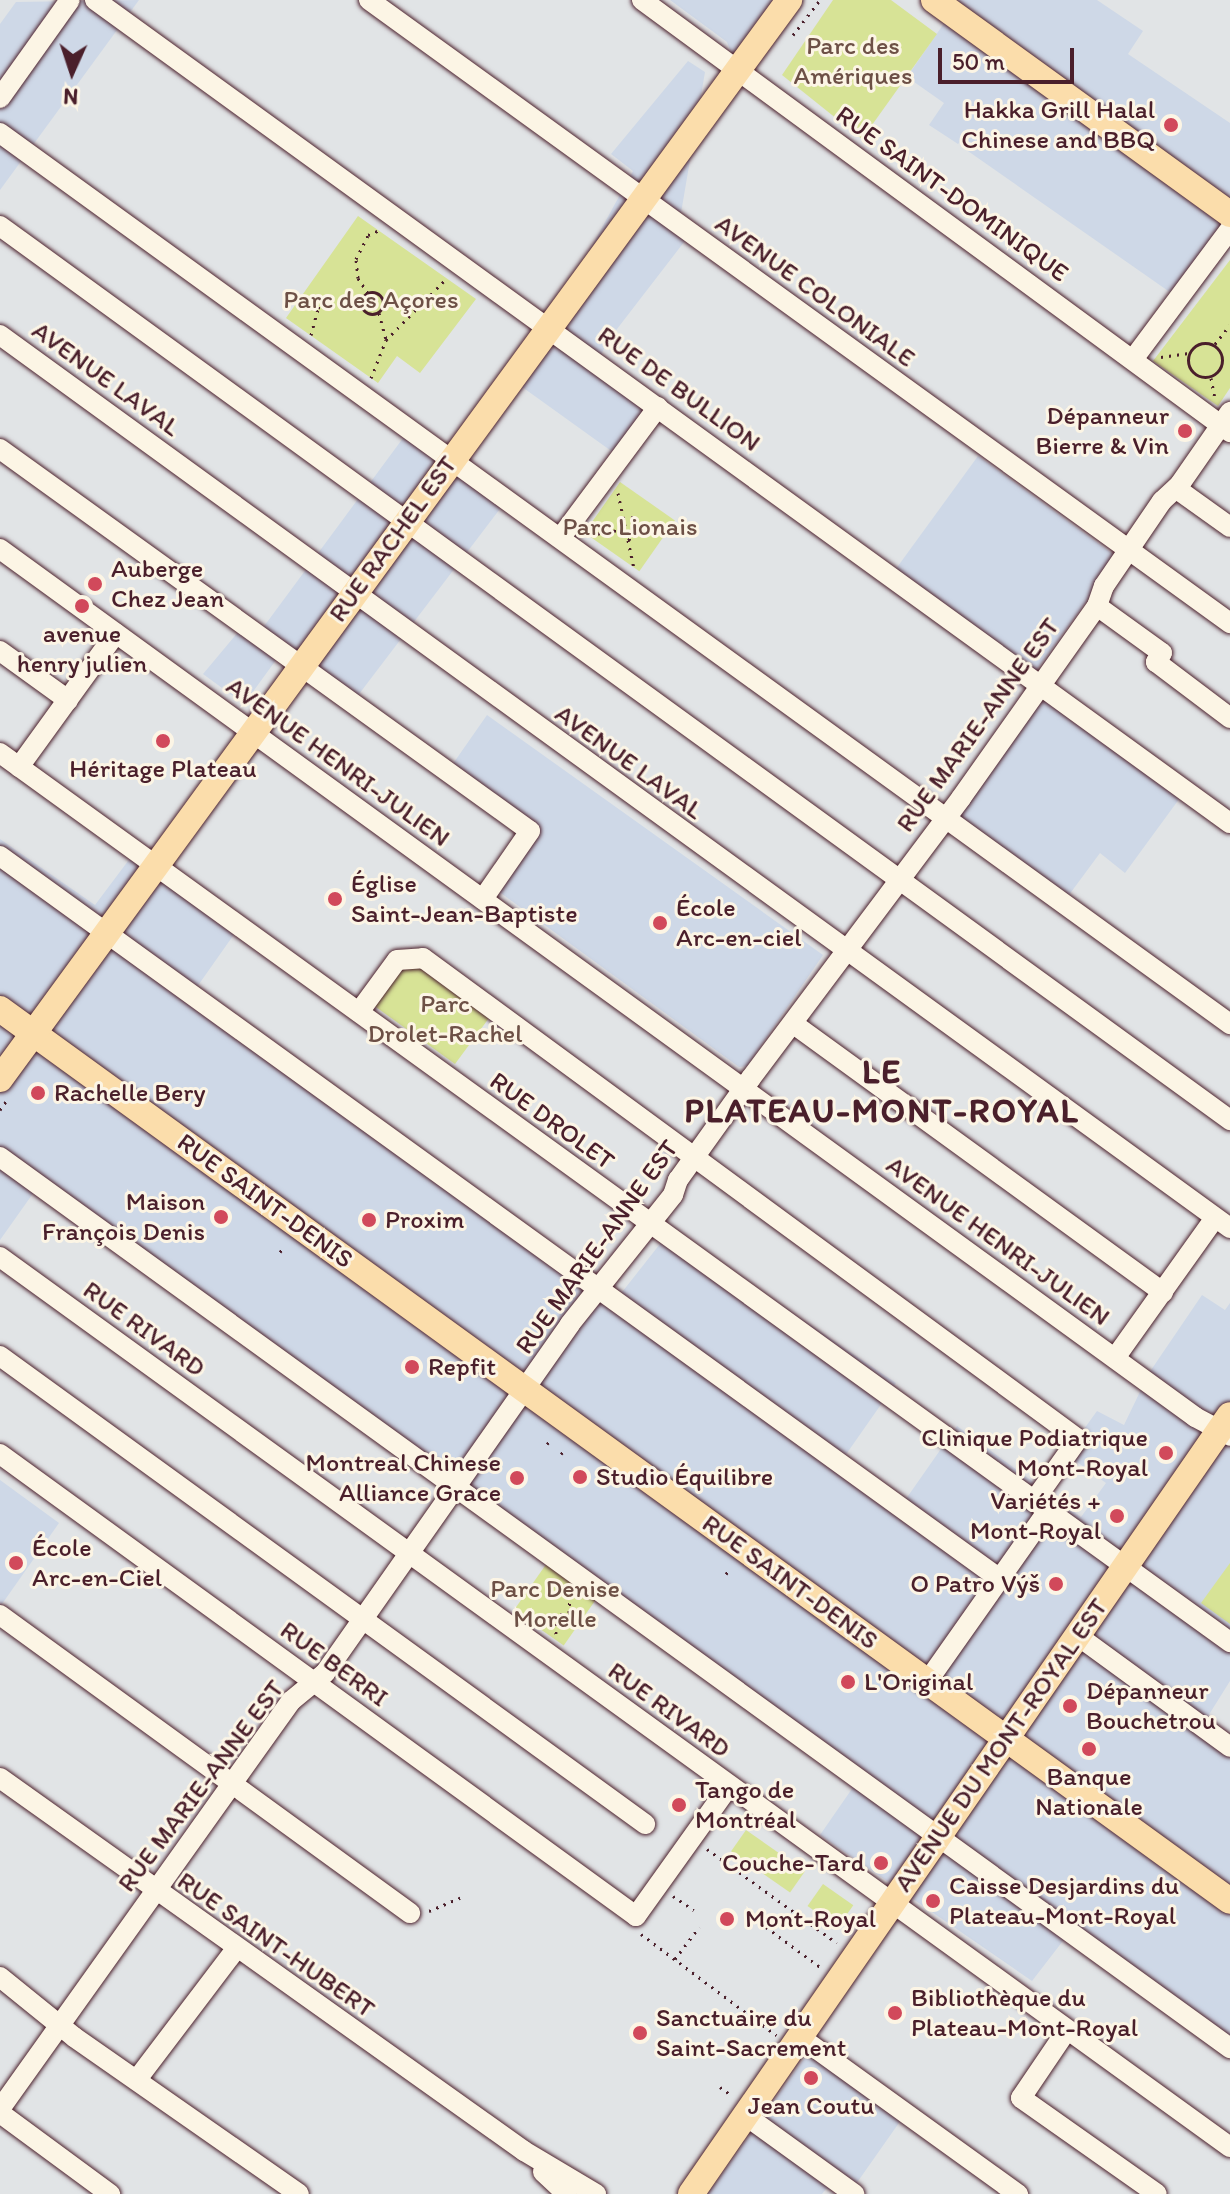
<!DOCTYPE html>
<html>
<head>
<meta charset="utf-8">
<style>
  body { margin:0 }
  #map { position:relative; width:1230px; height:2194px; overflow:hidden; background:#e1e4e6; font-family:Itim,sans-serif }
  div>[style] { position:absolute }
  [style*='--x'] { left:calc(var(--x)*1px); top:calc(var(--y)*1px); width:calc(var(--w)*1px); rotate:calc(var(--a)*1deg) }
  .built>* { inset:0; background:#ced8e7; transform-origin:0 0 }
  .green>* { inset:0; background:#d7e396; transform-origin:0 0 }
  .path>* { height:3px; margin-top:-1.5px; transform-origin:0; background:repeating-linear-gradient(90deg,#4a1f2b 0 2px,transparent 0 8px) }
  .path>.ring { margin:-1.5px; padding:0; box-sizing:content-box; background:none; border:3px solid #4a1f2b; border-radius:50% }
  .roads { filter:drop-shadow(0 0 2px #4a1f2b) drop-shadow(0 0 2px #4a1f2b) }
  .minor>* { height:20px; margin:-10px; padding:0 10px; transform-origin:10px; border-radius:10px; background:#fcf5e5 }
  .major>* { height:26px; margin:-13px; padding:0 13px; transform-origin:13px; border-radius:13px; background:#fbddab }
  .dots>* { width:22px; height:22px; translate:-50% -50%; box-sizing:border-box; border:4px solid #fcf5e5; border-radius:50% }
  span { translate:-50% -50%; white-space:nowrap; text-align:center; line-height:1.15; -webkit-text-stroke:6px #fcf5e5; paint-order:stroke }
  .park-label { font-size:26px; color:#6d5046 }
  .poi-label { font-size:26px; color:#4a1f2b }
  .right { translate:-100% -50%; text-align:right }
  .left { translate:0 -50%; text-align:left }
  .street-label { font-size:26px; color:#4a1f2b }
  .district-label { font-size:34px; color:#4a1f2b; font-weight:700; letter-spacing:2px }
  .north { position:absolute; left:32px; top:32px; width:80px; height:80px; -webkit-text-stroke:6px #fcf5e5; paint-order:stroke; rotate:183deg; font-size:22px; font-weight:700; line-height:32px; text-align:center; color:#4a1f2b }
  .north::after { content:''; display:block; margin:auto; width:28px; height:36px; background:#4a1f2b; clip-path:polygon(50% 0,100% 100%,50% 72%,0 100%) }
  .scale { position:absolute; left:938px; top:48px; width:136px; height:36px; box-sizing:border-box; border:4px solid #4a1f2b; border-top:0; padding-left:10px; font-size:24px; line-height:28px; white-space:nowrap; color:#4a1f2b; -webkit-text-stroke:6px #fcf5e5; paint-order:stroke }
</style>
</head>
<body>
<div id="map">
  <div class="built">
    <i style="clip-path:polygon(139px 0,0 190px,0 24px,16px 2px)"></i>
    <i style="clip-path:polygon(670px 0,788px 0,737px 68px,727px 42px)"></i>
    <i style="clip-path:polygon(960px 0,1097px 0,1143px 31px,1128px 54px,1230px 123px,1230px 214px,1174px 295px,965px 149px,968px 144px,962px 140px,958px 144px,929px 125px,944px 103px,907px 77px)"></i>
    <i style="clip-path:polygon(688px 61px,705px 72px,681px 213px,691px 233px,607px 342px,597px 364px,657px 408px,621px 458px,511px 379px,452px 460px,509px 497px,353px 702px,284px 649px,244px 704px,203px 674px,239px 631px,262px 629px,409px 430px,451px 459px,548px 326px,633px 171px,611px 154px)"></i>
    <i style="left:978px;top:456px;width:173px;height:141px;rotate:36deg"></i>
    <i style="clip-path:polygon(1041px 686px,1185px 791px,1125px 873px,1100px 853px,1063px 903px,945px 816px)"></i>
    <i style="clip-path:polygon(487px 715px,823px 955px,747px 1066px,739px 1067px,498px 891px,539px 834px,450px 768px)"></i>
    <i style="clip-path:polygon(0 839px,95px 905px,131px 857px,235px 933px,192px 994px,619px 1296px,671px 1230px,896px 1383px,840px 1463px,901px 1506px,957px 1426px,1081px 1517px,1106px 1483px,1066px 1454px,1097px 1411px,1124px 1425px,1149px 1373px,1202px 1295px,1225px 1310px,1230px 1303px,1230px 1681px,1205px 1721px,1230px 1739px,1230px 2054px,1069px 1933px,1032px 1981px,820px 1835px,856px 1783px,39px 1185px,0 1240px)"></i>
    <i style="clip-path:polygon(0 1480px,59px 1523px,2px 1604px,0 1603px)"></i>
    <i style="clip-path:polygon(808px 2053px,901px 2120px,849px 2194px,826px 2189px,822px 2194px,708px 2194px)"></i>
  </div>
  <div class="green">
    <i style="clip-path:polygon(833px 0,891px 0,937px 34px,862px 139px,782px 75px)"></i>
    <i style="clip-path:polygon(358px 216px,476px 299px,420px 373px,397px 356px,378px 383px,286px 318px)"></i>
    <i style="clip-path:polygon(1230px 260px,1230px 388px,1218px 406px,1153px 361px)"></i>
    <i style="left:620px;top:482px;width:67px;height:62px;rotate:35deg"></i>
    <i style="clip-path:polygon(420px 964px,492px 1014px,455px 1064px,373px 1005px,402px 967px)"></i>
    <i style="left:547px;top:1563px;width:61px;height:58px;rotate:35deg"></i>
    <i style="clip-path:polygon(1230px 1563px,1230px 1624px,1201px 1603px)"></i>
    <i style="left:746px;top:1830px;width:72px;height:26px;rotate:35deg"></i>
    <i style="left:823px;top:1884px;width:37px;height:27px;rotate:35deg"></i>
  </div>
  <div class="path">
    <i style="--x:793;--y:35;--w:44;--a:-52.4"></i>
    <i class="ring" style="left:361px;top:292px;width:19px;height:19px"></i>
    <i style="--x:368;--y:293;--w:18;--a:-124"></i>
    <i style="--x:358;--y:278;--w:19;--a:-96"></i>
    <i style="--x:356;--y:259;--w:27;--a:-63"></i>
    <i style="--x:368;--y:235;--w:13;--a:-23"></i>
    <i style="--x:383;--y:304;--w:37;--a:-2"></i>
    <i style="--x:379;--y:313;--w:28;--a:75"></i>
    <i style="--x:311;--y:335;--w:28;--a:-75"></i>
    <i style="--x:318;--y:308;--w:14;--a:-34"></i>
    <i style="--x:330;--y:300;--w:31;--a:6"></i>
    <i class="ring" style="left:1188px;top:343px;width:31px;height:31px"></i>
    <i style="--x:1215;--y:344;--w:24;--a:-52"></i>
    <i style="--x:1161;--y:357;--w:28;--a:-8"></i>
    <i style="--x:371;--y:378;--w:41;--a:-68.5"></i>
    <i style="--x:386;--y:340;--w:87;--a:-45.5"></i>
    <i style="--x:1211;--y:378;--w:20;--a:79"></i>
    <i style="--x:618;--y:493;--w:77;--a:78"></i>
    <i style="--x:623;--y:518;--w:12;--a:-5"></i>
    <i style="--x:635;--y:517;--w:10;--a:61"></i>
    <i style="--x:640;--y:526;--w:19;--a:129"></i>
    <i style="--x:590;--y:535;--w:36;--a:-10"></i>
    <i style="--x:0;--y:1110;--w:12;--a:-55"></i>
    <i style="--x:280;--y:1252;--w:6;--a:-51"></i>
    <i style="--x:547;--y:1444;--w:6;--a:-45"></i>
    <i style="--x:561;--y:1454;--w:6;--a:-45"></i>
    <i style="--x:726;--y:1574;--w:5;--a:-53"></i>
    <i style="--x:555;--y:1616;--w:18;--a:87"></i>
    <i style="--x:544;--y:1617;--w:25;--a:-9"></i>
    <i style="--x:569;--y:1613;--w:18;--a:-87"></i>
    <i style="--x:707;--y:1849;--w:160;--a:35.9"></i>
    <i style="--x:673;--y:1896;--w:25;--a:34"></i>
    <i style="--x:429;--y:1911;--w:34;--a:-23"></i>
    <i style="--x:766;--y:1927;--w:67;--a:36.5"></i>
    <i style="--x:641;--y:1934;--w:169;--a:36.8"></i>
    <i style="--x:675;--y:1959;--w:40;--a:-53"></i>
    <i style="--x:720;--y:2087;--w:14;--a:36"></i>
  </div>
  <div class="roads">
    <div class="minor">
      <i style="--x:95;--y:0;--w:1402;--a:35.95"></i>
      <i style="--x:369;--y:0;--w:1063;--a:35.89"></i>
      <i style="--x:642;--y:0;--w:730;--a:36.3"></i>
      <i style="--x:0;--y:98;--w:120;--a:-54.5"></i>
      <i style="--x:0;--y:133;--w:1519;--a:35.92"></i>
      <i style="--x:0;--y:226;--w:1521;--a:36.01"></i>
      <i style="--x:0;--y:335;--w:1520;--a:35.98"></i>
      <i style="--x:1134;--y:358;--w:161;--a:-53.3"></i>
      <i style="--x:0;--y:449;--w:653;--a:35.78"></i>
      <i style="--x:530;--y:831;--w:83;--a:124.7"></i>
      <i style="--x:1177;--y:489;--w:65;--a:35.6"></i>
      <i style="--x:561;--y:537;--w:162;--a:-53.3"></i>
      <i style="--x:0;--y:549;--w:1477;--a:35.99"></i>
      <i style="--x:1195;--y:1417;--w:40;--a:28"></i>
      <i style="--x:1097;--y:606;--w:80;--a:35.9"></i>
      <i style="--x:1162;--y:653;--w:11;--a:124"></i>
      <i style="--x:1156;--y:662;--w:93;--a:37.1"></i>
      <i style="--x:0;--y:651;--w:84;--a:35.8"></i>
      <i style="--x:0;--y:753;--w:1518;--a:35.86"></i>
      <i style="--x:19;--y:767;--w:165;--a:-54.1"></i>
      <i style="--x:0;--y:856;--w:1234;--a:35.87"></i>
      <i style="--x:359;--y:1012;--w:64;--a:-53.8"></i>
      <i style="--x:397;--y:960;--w:26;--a:-4"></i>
      <i style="--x:423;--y:958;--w:813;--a:36.29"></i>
      <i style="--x:1078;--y:1439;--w:77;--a:125.5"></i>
      <i style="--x:795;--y:1025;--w:455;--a:36"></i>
      <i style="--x:0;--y:1157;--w:1519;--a:35.92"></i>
      <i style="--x:0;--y:1257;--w:1518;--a:35.89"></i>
      <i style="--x:0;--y:1356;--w:797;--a:35.96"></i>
      <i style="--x:1115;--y:1358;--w:172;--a:-54.5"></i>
      <i style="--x:0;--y:1454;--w:786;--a:36"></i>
      <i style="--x:636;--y:1916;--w:160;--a:-54.4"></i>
      <i style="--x:0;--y:1615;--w:507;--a:36.01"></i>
      <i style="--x:1078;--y:1636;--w:188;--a:36.1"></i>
      <i style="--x:927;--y:1682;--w:208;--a:-54.8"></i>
      <i style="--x:0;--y:1778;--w:643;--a:35.44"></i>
      <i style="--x:524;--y:2151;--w:84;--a:30.8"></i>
      <i style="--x:0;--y:1977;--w:95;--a:39"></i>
      <i style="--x:74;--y:2037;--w:274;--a:34.9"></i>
      <i style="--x:1067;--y:2030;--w:82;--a:124.1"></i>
      <i style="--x:1021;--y:2098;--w:166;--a:35.2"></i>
      <i style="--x:800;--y:2037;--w:269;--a:35.8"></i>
      <i style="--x:138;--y:2078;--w:162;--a:-52.8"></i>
      <i style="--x:0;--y:2109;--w:501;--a:-54.5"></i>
      <i style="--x:291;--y:1701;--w:44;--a:-39.5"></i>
      <i style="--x:325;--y:1673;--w:426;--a:-54.9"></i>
      <i style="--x:570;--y:1324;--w:165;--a:-51.4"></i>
      <i style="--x:673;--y:1195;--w:16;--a:-72"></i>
      <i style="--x:678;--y:1180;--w:125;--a:-54.4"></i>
      <i style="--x:751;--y:1078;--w:350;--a:-53.1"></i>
      <i style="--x:961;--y:798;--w:235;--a:-54.7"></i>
      <i style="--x:1097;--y:606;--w:21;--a:-71"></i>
      <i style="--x:1104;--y:586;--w:103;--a:-55.7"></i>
      <i style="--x:1162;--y:501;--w:25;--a:-43"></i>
      <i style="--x:1180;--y:484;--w:88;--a:-55.2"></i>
      <i style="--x:0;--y:2113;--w:137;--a:36.4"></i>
      <i style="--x:745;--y:2115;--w:135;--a:35.9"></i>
      <i style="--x:543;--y:2172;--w:33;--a:43"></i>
    </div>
    <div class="major">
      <i style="--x:934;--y:0;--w:365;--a:35.9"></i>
      <i style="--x:0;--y:1009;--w:1519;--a:35.95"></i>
      <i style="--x:0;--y:1079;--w:1337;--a:-53.82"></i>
      <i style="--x:691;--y:2194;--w:947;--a:-55.32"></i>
    </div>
  </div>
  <div class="dots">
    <i style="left:1171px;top:125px;background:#d1495b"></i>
    <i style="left:1185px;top:431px;background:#d1495b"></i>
    <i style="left:95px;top:584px;background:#d1495b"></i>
    <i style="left:82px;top:606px;background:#d1495b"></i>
    <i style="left:163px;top:741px;background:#d1495b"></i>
    <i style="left:335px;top:899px;background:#d1495b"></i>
    <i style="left:660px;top:923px;background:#d1495b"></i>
    <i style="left:38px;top:1093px;background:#d1495b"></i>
    <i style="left:221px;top:1217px;background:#d1495b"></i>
    <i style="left:369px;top:1220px;background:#d1495b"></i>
    <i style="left:412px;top:1367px;background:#d1495b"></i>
    <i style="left:1166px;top:1453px;background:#d1495b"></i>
    <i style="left:580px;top:1477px;background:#d1495b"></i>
    <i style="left:517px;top:1478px;background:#d1495b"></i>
    <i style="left:1117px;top:1516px;background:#d1495b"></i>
    <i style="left:16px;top:1563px;background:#d1495b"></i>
    <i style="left:1056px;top:1584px;background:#d1495b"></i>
    <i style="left:848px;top:1682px;background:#d1495b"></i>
    <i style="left:1070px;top:1706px;background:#d1495b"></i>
    <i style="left:1089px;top:1749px;background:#d1495b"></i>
    <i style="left:679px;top:1805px;background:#d1495b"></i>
    <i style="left:881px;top:1863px;background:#d1495b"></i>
    <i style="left:933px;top:1901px;background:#d1495b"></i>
    <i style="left:727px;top:1919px;background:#d1495b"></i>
    <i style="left:895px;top:2013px;background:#d1495b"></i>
    <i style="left:640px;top:2033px;background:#d1495b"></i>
    <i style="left:811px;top:2078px;background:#d1495b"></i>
  </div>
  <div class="park-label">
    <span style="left:853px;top:61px">Parc des<br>Amériques</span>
    <span style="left:371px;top:300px">Parc des Açores</span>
    <span style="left:630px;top:527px">Parc Lionais</span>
    <span style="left:445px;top:1019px">Parc<br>Drolet-Rachel</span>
    <span style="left:555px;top:1604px">Parc Denise<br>Morelle</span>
  </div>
  <div class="poi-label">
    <span class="right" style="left:1155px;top:125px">Hakka Grill Halal<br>Chinese and BBQ</span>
    <span class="right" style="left:1169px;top:431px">Dépanneur<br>Bierre &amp; Vin</span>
    <span class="left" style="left:111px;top:584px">Auberge<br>Chez Jean</span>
    <span style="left:82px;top:649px">avenue<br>henry julien</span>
    <span style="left:163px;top:769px">Héritage Plateau</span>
    <span class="left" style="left:351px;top:899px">Église<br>Saint-Jean-Baptiste</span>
    <span class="left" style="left:676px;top:923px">École<br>Arc-en-ciel</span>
    <span class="left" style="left:54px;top:1093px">Rachelle Bery</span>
    <span class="right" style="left:205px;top:1217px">Maison<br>François Denis</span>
    <span class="left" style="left:385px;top:1220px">Proxim</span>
    <span class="left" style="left:428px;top:1367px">Repfit</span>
    <span class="right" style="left:1148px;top:1453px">Clinique Podiatrique<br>Mont-Royal</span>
    <span class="right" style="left:501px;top:1478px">Montreal Chinese<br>Alliance Grace</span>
    <span class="left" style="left:596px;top:1477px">Studio Équilibre</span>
    <span class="right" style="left:1101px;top:1516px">Variétés +<br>Mont-Royal</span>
    <span class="left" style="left:32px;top:1563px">École<br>Arc-en-Ciel</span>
    <span class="right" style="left:1040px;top:1584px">O Patro Výš</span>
    <span class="left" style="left:864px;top:1682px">L'Original</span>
    <span class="left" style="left:1086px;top:1706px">Dépanneur<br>Bouchetrou</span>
    <span style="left:1089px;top:1792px">Banque<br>Nationale</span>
    <span class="left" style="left:695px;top:1805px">Tango de<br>Montréal</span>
    <span class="right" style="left:865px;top:1863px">Couche-Tard</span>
    <span class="left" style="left:949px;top:1901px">Caisse Desjardins du<br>Plateau-Mont-Royal</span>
    <span class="left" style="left:745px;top:1919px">Mont-Royal</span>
    <span class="left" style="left:911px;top:2013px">Bibliothèque du<br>Plateau-Mont-Royal</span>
    <span class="left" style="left:656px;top:2033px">Sanctuaire du<br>Saint-Sacrement</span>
    <span style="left:811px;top:2106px">Jean Coutu</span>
  </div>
  <div class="street-label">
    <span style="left:952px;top:194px;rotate:36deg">RUE SAINT-DOMINIQUE</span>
    <span style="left:815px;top:291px;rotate:36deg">AVENUE COLONIALE</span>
    <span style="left:106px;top:379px;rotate:36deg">AVENUE LAVAL</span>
    <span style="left:679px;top:389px;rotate:36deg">RUE DE BULLION</span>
    <span style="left:393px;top:539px;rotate:-54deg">RUE RACHEL EST</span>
    <span style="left:978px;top:725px;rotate:-54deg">RUE MARIE-ANNE EST</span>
    <span style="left:338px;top:762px;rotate:36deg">AVENUE HENRI-JULIEN</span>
    <span style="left:629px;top:762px;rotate:36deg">AVENUE LAVAL</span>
    <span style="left:552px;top:1121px;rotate:36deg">RUE DROLET</span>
    <span style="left:265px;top:1201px;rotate:36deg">RUE SAINT-DENIS</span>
    <span style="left:998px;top:1241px;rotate:36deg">AVENUE HENRI-JULIEN</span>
    <span style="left:597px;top:1247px;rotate:-54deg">RUE MARIE-ANNE EST</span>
    <span style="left:144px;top:1329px;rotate:36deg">RUE RIVARD</span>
    <span style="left:790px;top:1582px;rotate:36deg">RUE SAINT-DENIS</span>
    <span style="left:334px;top:1664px;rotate:36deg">RUE BERRI</span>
    <span style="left:669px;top:1710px;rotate:36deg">RUE RIVARD</span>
    <span style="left:1001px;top:1745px;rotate:-55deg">AVENUE DU MONT-ROYAL EST</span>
    <span style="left:201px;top:1786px;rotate:-53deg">RUE MARIE-ANNE EST</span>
    <span style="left:276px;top:1945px;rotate:35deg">RUE SAINT-HUBERT</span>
  </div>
  <div class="district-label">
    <span style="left:882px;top:1091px">LE<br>PLATEAU-MONT-ROYAL</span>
  </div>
  <div class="north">N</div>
  <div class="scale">50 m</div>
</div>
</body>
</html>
